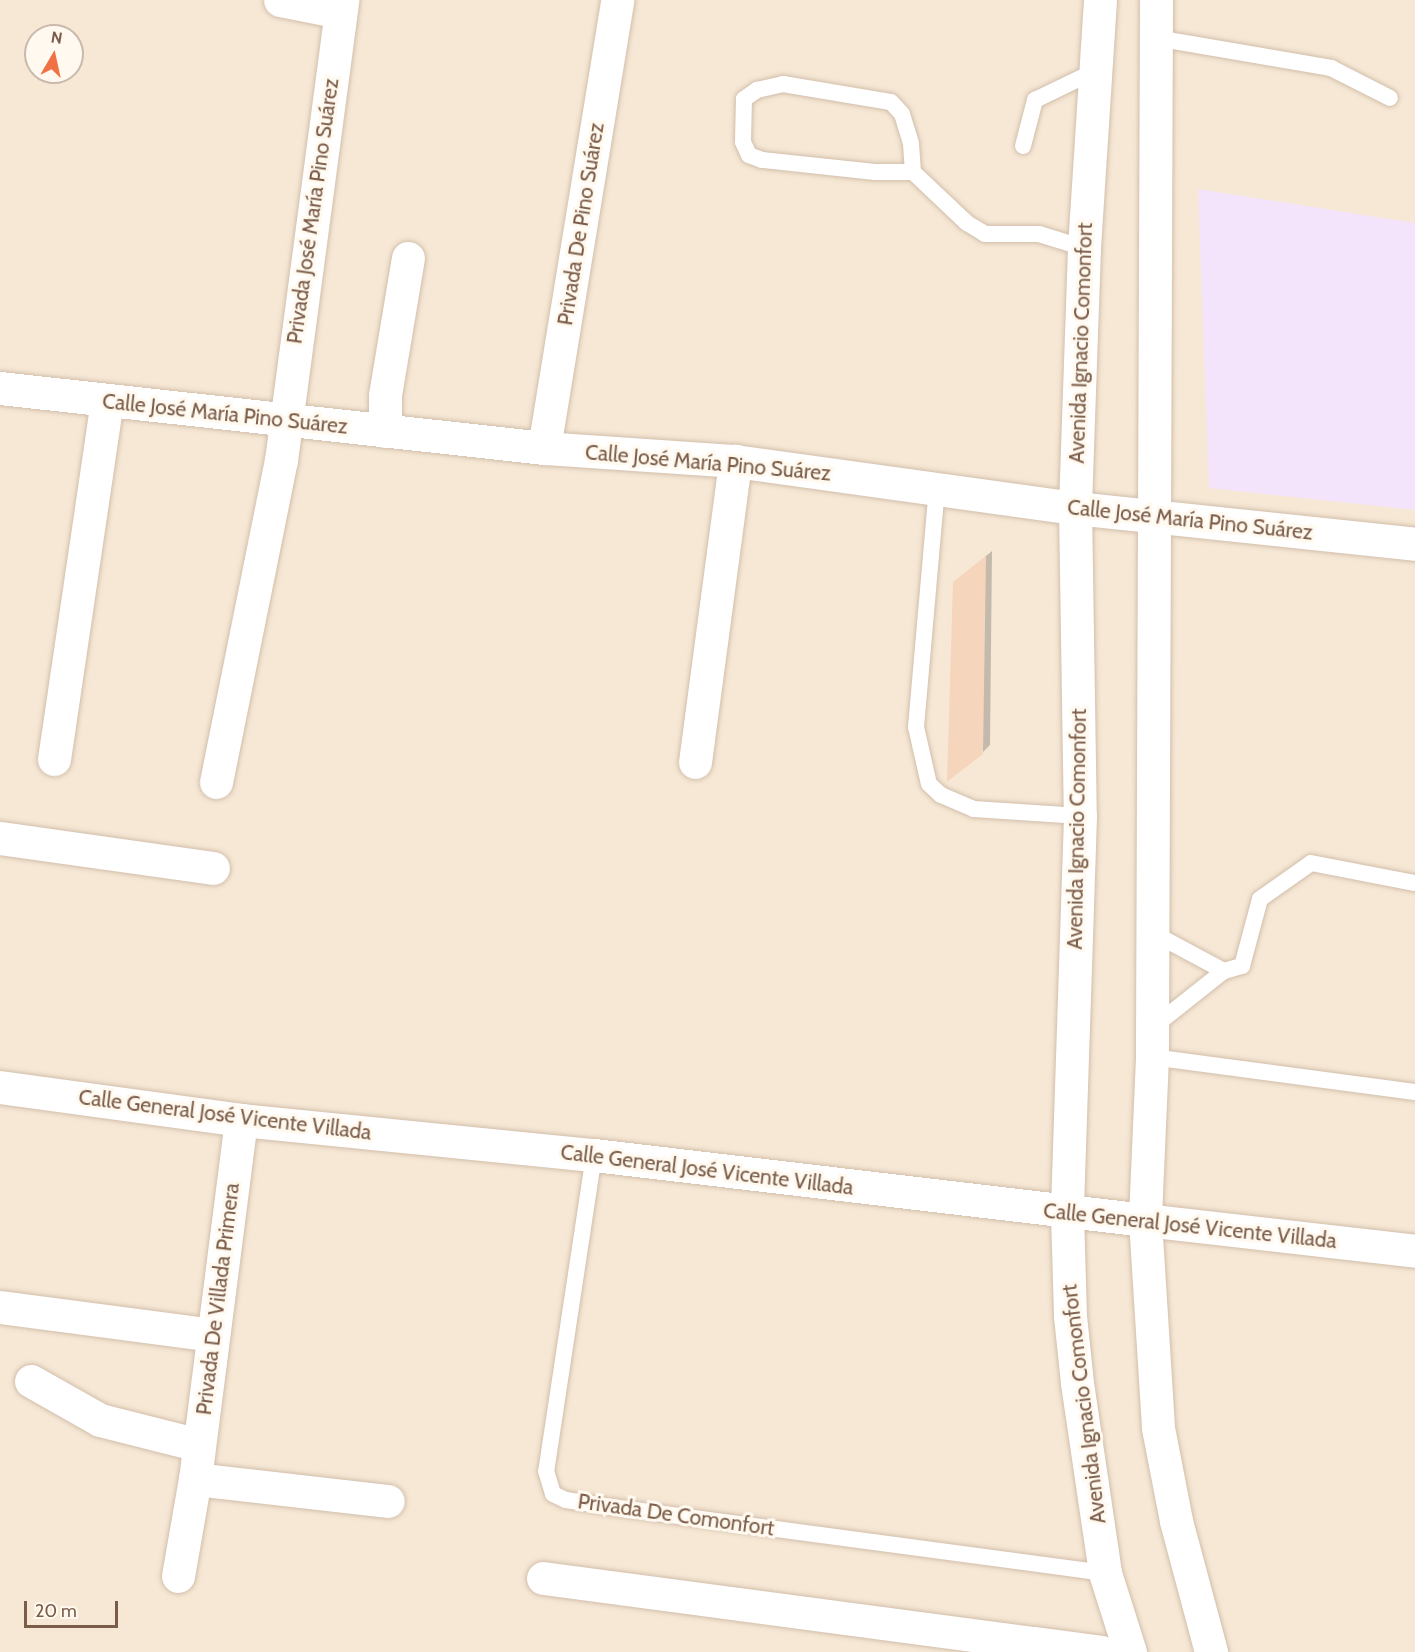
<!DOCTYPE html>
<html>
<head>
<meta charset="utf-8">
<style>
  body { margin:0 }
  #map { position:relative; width:1415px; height:1652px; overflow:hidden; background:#fef6e7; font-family:Cabin,sans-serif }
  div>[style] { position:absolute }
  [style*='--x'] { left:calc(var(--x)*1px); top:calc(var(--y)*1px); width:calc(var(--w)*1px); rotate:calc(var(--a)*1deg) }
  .residential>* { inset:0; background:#f6e8d5 }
  .education>* { inset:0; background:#f3e4fb }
  .shadow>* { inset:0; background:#0003 }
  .building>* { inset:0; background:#f6d5bd }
  .roads { filter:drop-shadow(0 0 2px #d2beab) drop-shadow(0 0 2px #d2beab) }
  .lane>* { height:16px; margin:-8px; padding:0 8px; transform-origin:8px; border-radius:8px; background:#fff }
  .street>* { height:33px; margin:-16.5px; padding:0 16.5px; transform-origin:16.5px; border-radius:16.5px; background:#fff }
  .secondary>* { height:33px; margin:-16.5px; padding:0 16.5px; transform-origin:16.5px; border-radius:16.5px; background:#fff }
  span { translate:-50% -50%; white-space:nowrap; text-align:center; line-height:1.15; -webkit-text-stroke:6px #fff9ef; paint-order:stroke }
  .street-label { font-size:21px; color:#7b5c49 }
  .north { position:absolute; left:24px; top:24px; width:60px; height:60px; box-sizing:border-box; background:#fff9ef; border:2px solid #cabaad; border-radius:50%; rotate:9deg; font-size:16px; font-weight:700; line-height:24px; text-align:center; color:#7b5c49 }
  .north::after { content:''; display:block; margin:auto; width:21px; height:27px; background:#f07144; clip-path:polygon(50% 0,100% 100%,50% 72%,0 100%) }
  .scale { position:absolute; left:24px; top:1601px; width:94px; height:27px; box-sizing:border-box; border:3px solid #7b5c49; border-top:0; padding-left:8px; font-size:18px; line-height:21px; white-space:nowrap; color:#7b5c49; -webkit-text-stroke:4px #fff9ef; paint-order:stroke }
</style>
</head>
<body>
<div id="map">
  <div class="residential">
    <i style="clip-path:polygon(evenodd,0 0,1415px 0,1415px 1652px,0 1652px,0 0,36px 36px,72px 36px,72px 72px,36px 72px,36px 36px)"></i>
  </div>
  <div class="education">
    <i style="clip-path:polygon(1198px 189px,1415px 223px,1415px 510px,1209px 488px)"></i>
  </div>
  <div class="shadow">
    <i style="clip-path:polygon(992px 551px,990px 745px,982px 753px,954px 583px)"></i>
  </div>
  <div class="building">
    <i style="clip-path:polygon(986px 556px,983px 754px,947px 782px,953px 582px)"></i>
  </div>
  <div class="roads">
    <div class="lane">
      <i style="--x:1156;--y:38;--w:178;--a:9.7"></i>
      <i style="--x:1331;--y:68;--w:66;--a:27"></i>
      <i style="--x:1023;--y:146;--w:48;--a:-75.4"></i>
      <i style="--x:1035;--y:100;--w:67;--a:-25.8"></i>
      <i style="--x:913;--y:172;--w:38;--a:180"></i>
      <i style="--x:875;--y:172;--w:114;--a:-173.9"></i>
      <i style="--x:762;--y:160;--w:14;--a:-159"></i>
      <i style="--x:749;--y:155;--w:14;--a:-115"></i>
      <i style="--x:743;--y:142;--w:43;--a:-88.7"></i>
      <i style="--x:744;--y:99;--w:16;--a:-35"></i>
      <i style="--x:757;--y:90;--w:27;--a:-13"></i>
      <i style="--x:783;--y:84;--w:109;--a:9.5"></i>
      <i style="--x:891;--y:102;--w:16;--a:47"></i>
      <i style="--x:902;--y:114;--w:31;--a:73"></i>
      <i style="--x:911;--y:144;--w:28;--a:86"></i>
      <i style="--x:913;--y:172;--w:74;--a:43.4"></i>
      <i style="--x:967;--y:223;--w:21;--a:31"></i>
      <i style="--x:985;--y:234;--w:54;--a:0"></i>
      <i style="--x:1039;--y:234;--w:47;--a:17.3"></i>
      <i style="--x:937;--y:487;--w:241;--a:95"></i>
      <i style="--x:916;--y:727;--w:58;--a:77.2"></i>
      <i style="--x:929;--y:784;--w:16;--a:43"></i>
      <i style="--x:941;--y:795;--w:36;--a:23"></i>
      <i style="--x:974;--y:809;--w:106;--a:3.8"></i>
      <i style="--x:1153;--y:933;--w:81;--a:28.2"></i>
      <i style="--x:1224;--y:971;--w:19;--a:-16"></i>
      <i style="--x:1242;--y:966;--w:69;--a:-75"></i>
      <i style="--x:1260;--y:899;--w:62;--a:-35.2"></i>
      <i style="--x:1311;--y:863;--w:106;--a:10.9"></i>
      <i style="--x:1152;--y:1028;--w:92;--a:-38.4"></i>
      <i style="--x:1152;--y:1057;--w:265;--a:7.6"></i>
      <i style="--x:594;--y:1155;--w:320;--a:98.6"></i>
      <i style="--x:546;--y:1471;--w:24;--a:73"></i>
      <i style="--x:553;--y:1494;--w:14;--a:25"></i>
      <i style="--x:566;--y:1500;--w:38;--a:9"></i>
      <i style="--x:604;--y:1506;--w:505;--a:7.62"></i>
    </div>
    <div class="street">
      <i style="--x:280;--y:0;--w:61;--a:11.3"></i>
      <i style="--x:385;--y:431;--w:36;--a:-90"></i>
      <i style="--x:385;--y:395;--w:139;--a:-80.5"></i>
      <i style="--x:544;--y:448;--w:454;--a:-80.7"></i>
      <i style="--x:54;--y:759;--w:362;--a:-81.6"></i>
      <i style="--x:695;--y:762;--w:304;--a:-82.4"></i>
      <i style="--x:216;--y:782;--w:328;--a:-78.6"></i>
      <i style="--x:281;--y:460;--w:464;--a:-82.4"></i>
      <i style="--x:0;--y:838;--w:215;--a:8"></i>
      <i style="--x:1145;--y:1220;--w:272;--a:6.5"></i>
      <i style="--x:0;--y:1307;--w:215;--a:7.5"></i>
      <i style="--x:31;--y:1381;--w:79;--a:29.5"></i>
      <i style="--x:100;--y:1420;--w:102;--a:14.2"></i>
      <i style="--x:195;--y:1479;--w:194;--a:6.5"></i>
      <i style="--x:178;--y:1576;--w:98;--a:-80.1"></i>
      <i style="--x:195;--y:1479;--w:362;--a:-82.7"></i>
      <i style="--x:543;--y:1578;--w:563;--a:7.55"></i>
    </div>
    <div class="secondary">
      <i style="--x:1100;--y:0;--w:249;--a:93.7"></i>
      <i style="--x:1084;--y:248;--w:260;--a:92"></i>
      <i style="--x:1075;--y:508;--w:308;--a:89.1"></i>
      <i style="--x:1080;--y:816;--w:398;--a:91.9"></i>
      <i style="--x:1067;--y:1214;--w:102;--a:88.3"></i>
      <i style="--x:1070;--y:1316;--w:67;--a:84"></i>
      <i style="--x:1077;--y:1383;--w:192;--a:81.6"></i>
      <i style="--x:1105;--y:1573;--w:83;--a:72.4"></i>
      <i style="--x:1156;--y:0;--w:1057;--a:90.22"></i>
      <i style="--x:1152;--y:1057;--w:163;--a:92.5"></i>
      <i style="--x:1145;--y:1220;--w:208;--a:86.4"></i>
      <i style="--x:1158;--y:1428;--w:95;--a:79"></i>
      <i style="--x:1176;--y:1521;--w:136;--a:75"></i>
      <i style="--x:0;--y:388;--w:547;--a:6.29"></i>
      <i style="--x:544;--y:448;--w:191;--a:3.9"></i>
      <i style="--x:735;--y:461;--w:343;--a:7.9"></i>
      <i style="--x:1075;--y:508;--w:342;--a:6"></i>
      <i style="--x:0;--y:1087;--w:243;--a:7.8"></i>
      <i style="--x:241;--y:1120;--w:355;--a:5.7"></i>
      <i style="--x:594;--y:1155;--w:555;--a:6.73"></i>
    </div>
  </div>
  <div class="street-label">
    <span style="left:313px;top:211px;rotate:-82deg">Privada José María Pino Suárez</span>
    <span style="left:581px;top:224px;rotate:-81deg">Privada De Pino Suárez</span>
    <span style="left:1081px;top:343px;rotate:-88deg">Avenida Ignacio Comonfort</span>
    <span style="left:225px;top:414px;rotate:6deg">Calle José María Pino Suárez</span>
    <span style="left:708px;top:463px;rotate:5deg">Calle José María Pino Suárez</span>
    <span style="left:1190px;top:520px;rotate:6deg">Calle José María Pino Suárez</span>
    <span style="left:1077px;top:829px;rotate:-89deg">Avenida Ignacio Comonfort</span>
    <span style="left:225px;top:1115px;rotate:7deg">Calle General José Vicente Villada</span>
    <span style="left:707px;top:1170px;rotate:7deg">Calle General José Vicente Villada</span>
    <span style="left:1190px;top:1226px;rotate:6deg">Calle General José Vicente Villada</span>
    <span style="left:218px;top:1299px;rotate:-83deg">Privada De Villada Primera</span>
    <span style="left:1084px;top:1404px;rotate:-97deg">Avenida Ignacio Comonfort</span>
    <span style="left:676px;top:1515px;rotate:8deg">Privada De Comonfort</span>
  </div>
  <div class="north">N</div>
  <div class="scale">20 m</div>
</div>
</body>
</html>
